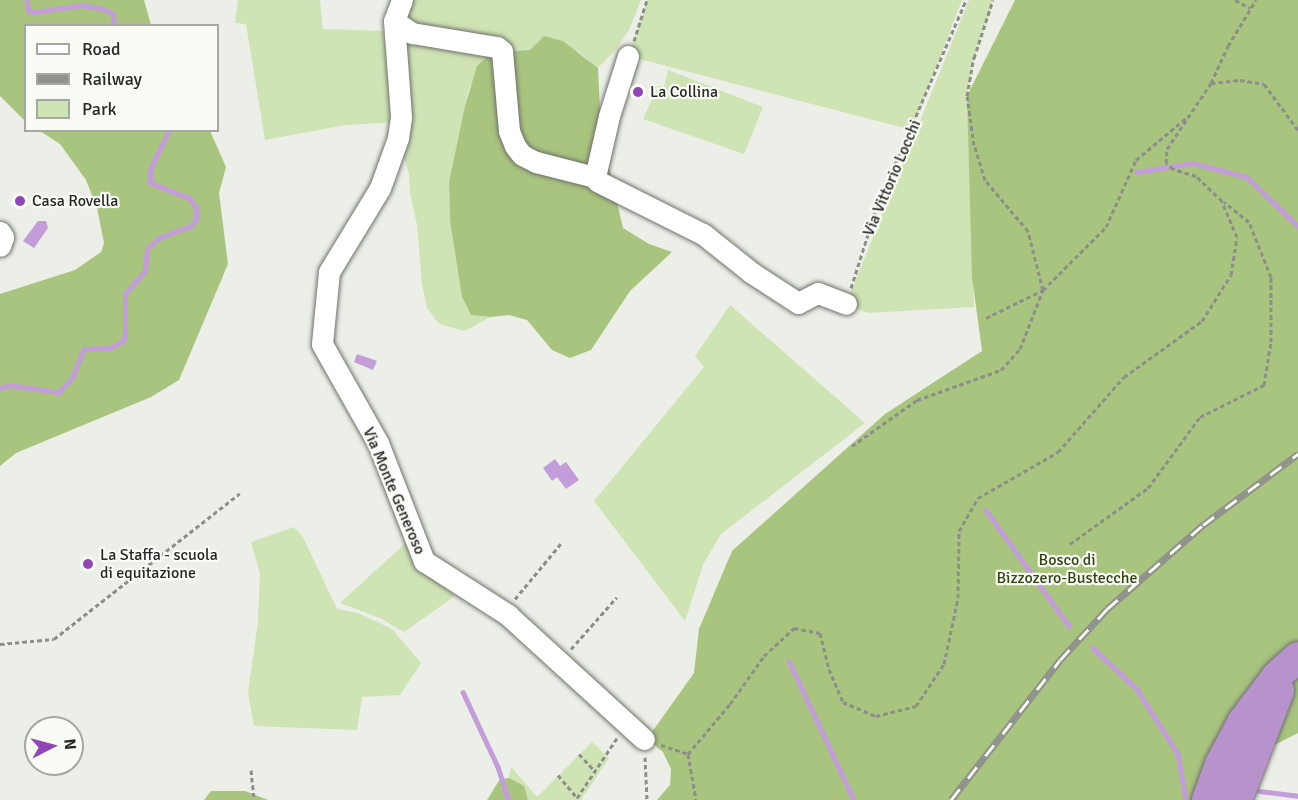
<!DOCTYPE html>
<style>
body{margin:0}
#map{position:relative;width:1298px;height:800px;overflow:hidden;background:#ebefe7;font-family:Signika,sans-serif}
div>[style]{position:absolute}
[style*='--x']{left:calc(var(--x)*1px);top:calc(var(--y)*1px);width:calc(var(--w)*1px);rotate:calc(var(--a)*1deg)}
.green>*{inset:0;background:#cfe3b4}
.forest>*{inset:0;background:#a9c47f}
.water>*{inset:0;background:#c39cda}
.stream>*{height:4.5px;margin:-2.25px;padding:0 2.25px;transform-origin:2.25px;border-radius:2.25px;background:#c39cda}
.path>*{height:3px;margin-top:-1.5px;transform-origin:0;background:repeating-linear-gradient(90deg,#8c8e89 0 4.5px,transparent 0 7.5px)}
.roads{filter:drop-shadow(0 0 2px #6f716b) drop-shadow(0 0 2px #6f716b)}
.minor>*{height:21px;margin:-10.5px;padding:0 10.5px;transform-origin:10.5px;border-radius:10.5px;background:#fff}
.highway>*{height:30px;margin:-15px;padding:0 15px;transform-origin:15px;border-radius:15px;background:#b792cd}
.rail>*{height:7px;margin-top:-3.5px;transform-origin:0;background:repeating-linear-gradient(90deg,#f9fcf5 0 14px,#8f928c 0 28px);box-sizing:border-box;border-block:2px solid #8f928c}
.dots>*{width:16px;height:16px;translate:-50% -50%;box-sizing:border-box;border:3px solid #f9fcf5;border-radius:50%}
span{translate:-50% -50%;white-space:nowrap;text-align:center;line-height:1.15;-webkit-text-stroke:4.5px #f9fcf5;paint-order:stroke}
.poi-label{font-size:16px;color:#272826}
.left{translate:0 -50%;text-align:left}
.street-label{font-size:16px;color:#272826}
.park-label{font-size:16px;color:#334412}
.legend{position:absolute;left:24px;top:24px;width:195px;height:108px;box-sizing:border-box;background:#f9fcf5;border:2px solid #a5a7a2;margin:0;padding:8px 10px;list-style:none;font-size:18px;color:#272826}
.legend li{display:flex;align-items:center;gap:12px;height:30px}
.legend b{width:30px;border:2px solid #a5a7a2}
.north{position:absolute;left:24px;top:716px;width:60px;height:60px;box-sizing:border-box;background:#f9fcf5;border:2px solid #a5a7a2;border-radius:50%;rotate:84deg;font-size:16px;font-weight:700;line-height:24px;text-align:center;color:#272826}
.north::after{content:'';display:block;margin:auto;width:21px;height:27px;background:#9145b7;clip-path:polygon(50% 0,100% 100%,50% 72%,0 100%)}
</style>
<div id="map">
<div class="green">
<i style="clip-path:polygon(238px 0,320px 0,323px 29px,383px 31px,395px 122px,345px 125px,265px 140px,246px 24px,235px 23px)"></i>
<i style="clip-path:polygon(413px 0,641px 0,629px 30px,616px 49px,598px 68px,579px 52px,530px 50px,470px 85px,449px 182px,450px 221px,462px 297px,471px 315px,490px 317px,465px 331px,439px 324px,427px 308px,422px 284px,417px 225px,410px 193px,409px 173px,403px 154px,404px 17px)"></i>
<i style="clip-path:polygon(647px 0,962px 0,912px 130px,628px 56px)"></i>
<i style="clip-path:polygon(969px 0,991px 0,993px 4px,974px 58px,967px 96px,974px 307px,868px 313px,846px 304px)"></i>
<i style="clip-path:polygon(668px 70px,763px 107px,744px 154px,643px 119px,658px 86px,664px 87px)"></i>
<i style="clip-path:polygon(730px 305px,865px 423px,721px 534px,703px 565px,685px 621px,594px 501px,704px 367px,695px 356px)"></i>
<i style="clip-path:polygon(294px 527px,303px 537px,337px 609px,358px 613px,392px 629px,421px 663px,400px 695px,362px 697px,357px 730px,254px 726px,248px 693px,258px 621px,260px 574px,251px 542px)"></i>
<i style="clip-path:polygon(409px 540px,455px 596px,404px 632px,380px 618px,340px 603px)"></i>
<i style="clip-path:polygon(592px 742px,609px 758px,581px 800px,504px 800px,511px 767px,537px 797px)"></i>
</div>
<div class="forest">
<i style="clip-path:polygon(0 0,144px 0,151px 25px,26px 26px,25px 121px,0 96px)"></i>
<i style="clip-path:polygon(1015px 0,1298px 0,1298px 733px,1243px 761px,1212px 800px,657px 800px,670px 785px,671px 769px,663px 752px,647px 739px,694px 673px,699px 629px,732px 551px,885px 414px,982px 351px,972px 277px,967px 96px)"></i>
<i style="clip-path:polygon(544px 36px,563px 41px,598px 68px,601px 133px,623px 228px,649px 244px,672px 252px,630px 291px,591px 350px,570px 358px,552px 350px,527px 320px,509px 315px,490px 317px,471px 315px,462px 297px,450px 221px,449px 182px,465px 106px,477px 66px,491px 53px,530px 50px)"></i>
<i style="clip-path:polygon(40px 131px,210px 131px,226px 167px,219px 193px,228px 264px,179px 380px,151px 397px,16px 453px,0 466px,0 294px,75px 270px,101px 252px,104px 243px,97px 208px,86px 180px,60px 144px)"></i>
<i style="clip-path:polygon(509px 778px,524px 786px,528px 800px,487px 800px,500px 779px)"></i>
<i style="clip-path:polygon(211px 791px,245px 791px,268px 800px,204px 800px)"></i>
</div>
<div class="water">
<i style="clip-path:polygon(38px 221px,46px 221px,48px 228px,34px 248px,23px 241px)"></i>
<i style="clip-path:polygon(357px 354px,377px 361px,373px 370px,354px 362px)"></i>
<i style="clip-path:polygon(555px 459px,560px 466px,566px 462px,579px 480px,566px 489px,557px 477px,552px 481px,543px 468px)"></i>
</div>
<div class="stream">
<i style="--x:27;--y:0;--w:11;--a:80"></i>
<i style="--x:29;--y:11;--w:6;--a:9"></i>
<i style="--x:35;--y:12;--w:49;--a:-8.3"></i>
<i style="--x:83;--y:5;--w:21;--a:11"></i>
<i style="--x:104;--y:9;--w:10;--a:29"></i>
<i style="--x:113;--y:14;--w:12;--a:81"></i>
<i style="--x:1137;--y:172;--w:57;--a:-9.1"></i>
<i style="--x:1193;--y:163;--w:56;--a:14.5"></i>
<i style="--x:1247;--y:177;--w:71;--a:43.9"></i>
<i style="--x:0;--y:388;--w:9;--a:-18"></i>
<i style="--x:9;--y:385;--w:50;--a:8"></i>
<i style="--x:59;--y:392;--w:19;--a:-47"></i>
<i style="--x:72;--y:378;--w:31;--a:-68"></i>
<i style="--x:84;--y:349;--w:26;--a:-2"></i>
<i style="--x:110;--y:348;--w:15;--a:-28"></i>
<i style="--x:123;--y:341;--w:7;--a:-74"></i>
<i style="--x:125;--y:334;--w:40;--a:-90"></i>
<i style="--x:125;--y:294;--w:30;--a:-49"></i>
<i style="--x:145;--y:271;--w:22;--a:-85"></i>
<i style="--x:147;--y:249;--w:16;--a:-43"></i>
<i style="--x:159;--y:238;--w:34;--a:-21"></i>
<i style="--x:191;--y:226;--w:9;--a:-54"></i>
<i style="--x:196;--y:219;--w:11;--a:-90"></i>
<i style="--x:196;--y:208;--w:11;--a:-124"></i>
<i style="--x:190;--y:199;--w:43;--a:-158.2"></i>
<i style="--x:150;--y:183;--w:13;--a:-90"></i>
<i style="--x:150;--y:170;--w:44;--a:-64.6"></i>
<i style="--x:986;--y:510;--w:143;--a:54.4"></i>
<i style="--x:1093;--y:648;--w:60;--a:43"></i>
<i style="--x:1137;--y:689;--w:77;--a:57.8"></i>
<i style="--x:1178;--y:754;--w:47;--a:80.1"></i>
<i style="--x:789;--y:661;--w:153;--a:64.9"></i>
<i style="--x:463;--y:692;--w:83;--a:65"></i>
<i style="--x:498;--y:767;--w:35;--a:72"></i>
<i style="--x:1259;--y:791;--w:39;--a:7"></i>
</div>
<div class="path">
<i style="--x:1235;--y:0;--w:17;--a:28"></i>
<i style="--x:634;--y:41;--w:43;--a:-72.4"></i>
<i style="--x:1211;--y:83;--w:29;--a:-6"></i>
<i style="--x:1240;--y:80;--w:24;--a:9"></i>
<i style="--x:1264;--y:84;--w:57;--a:53.5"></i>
<i style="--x:851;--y:288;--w:86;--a:-72.4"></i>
<i style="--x:877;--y:206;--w:224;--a:-66.6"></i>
<i style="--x:986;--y:318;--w:64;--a:-26.2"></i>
<i style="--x:1043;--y:290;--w:89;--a:-45"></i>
<i style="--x:1106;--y:227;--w:73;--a:-65.9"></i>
<i style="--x:1136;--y:160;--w:65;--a:-40"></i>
<i style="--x:852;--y:446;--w:80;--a:-35.3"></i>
<i style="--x:917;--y:400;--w:89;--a:-19.7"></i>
<i style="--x:1001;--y:370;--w:28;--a:-48"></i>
<i style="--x:1020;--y:349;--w:63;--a:-68.7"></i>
<i style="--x:1043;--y:290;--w:61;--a:-104.3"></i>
<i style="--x:1028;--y:231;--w:67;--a:-130.1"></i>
<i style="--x:985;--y:180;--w:37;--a:-107"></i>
<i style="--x:974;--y:145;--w:49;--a:-98.1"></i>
<i style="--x:967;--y:96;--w:39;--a:-80"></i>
<i style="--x:974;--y:58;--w:61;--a:-71.9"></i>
<i style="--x:1070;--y:544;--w:96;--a:-35.7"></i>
<i style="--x:1148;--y:488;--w:88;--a:-53.8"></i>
<i style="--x:1200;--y:417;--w:72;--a:-26.6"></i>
<i style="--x:1264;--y:385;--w:44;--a:-80.8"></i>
<i style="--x:1271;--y:342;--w:65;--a:-90"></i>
<i style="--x:1271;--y:277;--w:59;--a:-111.8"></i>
<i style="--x:1249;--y:222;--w:32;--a:-141"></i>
<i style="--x:515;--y:599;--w:75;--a:-50.4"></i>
<i style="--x:0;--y:644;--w:54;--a:-5.3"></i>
<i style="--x:54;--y:639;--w:236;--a:-38.1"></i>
<i style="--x:571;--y:649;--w:69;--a:-48.5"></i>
<i style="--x:661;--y:745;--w:28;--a:18"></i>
<i style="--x:688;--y:754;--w:65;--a:-50"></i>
<i style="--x:730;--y:704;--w:59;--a:-54.7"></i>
<i style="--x:764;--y:656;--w:41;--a:-43"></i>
<i style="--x:794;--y:628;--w:26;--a:11"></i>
<i style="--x:820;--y:633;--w:37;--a:76"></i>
<i style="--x:829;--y:669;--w:36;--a:67"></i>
<i style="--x:843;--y:702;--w:36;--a:23"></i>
<i style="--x:876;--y:716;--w:41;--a:-14"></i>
<i style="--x:916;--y:706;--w:50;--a:-56.3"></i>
<i style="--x:944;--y:664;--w:67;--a:-78"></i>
<i style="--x:958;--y:598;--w:67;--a:-89.1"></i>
<i style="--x:959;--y:531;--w:38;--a:-60"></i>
<i style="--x:978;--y:498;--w:92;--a:-29.9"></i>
<i style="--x:1058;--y:452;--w:100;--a:-48.7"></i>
<i style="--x:1124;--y:377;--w:96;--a:-35.7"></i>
<i style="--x:1202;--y:321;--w:54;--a:-57.8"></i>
<i style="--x:1231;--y:275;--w:38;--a:-81"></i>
<i style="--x:1237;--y:237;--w:39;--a:-113"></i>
<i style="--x:1222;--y:201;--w:36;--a:-136"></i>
<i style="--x:1196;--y:176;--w:24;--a:-163"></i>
<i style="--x:1173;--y:169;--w:9;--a:-139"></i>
<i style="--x:1166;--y:163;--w:14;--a:-86"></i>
<i style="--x:1167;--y:149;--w:79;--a:-56.3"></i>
<i style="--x:1211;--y:83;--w:41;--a:-65.3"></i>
<i style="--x:1228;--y:46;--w:54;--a:-58.7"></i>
<i style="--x:579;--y:754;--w:23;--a:47"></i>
<i style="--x:688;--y:754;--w:47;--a:80.1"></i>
<i style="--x:645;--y:757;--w:43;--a:87.3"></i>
<i style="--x:251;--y:770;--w:30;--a:84"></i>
<i style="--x:558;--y:775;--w:30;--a:50"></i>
<i style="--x:577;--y:798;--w:72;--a:-56.3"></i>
</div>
<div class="roads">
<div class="minor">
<i style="--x:402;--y:0;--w:22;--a:111"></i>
<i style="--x:394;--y:21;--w:96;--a:85.8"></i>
<i style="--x:401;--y:117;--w:21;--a:98"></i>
<i style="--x:398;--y:138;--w:53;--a:109.8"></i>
<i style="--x:380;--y:188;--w:98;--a:121.3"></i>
<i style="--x:329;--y:272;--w:72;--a:95.6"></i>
<i style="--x:322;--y:344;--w:114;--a:60.5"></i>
<i style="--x:378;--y:443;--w:127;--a:68.7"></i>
<i style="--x:424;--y:561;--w:100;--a:32.7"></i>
<i style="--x:508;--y:615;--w:184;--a:42.4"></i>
<i style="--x:394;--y:21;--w:22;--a:34"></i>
<i style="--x:412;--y:33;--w:86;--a:9.4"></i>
<i style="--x:497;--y:47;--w:6;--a:39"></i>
<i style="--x:502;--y:51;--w:80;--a:85"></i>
<i style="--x:509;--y:131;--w:16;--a:68"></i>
<i style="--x:515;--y:146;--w:11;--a:52"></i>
<i style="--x:522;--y:155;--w:16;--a:27"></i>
<i style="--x:536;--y:162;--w:61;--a:14.3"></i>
<i style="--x:628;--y:56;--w:63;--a:107.6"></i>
<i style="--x:609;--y:116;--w:63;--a:102.9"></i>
<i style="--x:595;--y:177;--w:4;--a:63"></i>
<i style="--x:597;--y:181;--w:119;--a:26.6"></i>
<i style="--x:703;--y:234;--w:63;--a:38.5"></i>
<i style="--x:752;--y:273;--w:55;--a:33.1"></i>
<i style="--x:798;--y:303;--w:22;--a:-27"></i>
<i style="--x:818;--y:293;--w:30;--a:21"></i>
<i style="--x:0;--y:232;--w:6;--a:59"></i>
<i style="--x:3;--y:237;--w:9;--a:108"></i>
</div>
<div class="highway">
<i style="--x:1207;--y:800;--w:38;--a:-70"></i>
<i style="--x:1220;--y:764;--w:49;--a:-61.9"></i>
<i style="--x:1243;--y:721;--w:56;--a:-52.9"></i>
<i style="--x:1277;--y:676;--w:28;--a:-42"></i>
<i style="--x:1237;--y:800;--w:117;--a:-68.9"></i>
</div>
</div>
<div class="rail">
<i style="--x:951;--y:800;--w:177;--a:-52.1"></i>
<i style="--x:1060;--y:660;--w:69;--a:-47.3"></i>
<i style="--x:1107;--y:609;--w:128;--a:-41.2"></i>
<i style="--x:1203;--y:525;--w:119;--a:-36.8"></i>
</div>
<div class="dots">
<i style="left:638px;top:92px;background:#9145b7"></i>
<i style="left:20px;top:201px;background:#9145b7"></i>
<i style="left:88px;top:564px;background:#9145b7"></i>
</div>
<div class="poi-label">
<span class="left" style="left:650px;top:92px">La Collina</span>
<span class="left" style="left:32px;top:201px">Casa Rovella</span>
<span class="left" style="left:100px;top:564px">La Staffa - scuola<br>di equitazione</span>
</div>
<div class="street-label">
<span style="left:892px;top:178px;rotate:-67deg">Via Vittorio Locchi</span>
<span style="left:394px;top:491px;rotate:67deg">Via Monte Generoso</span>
</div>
<div class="park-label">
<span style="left:1067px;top:569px">Bosco di<br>Bizzozero-Bustecche</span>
</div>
<ul class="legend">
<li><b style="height:8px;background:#fff"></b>Road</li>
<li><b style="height:8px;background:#8f928c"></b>Railway</li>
<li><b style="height:16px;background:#cfe3b4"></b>Park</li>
</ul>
<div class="north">N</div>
</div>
